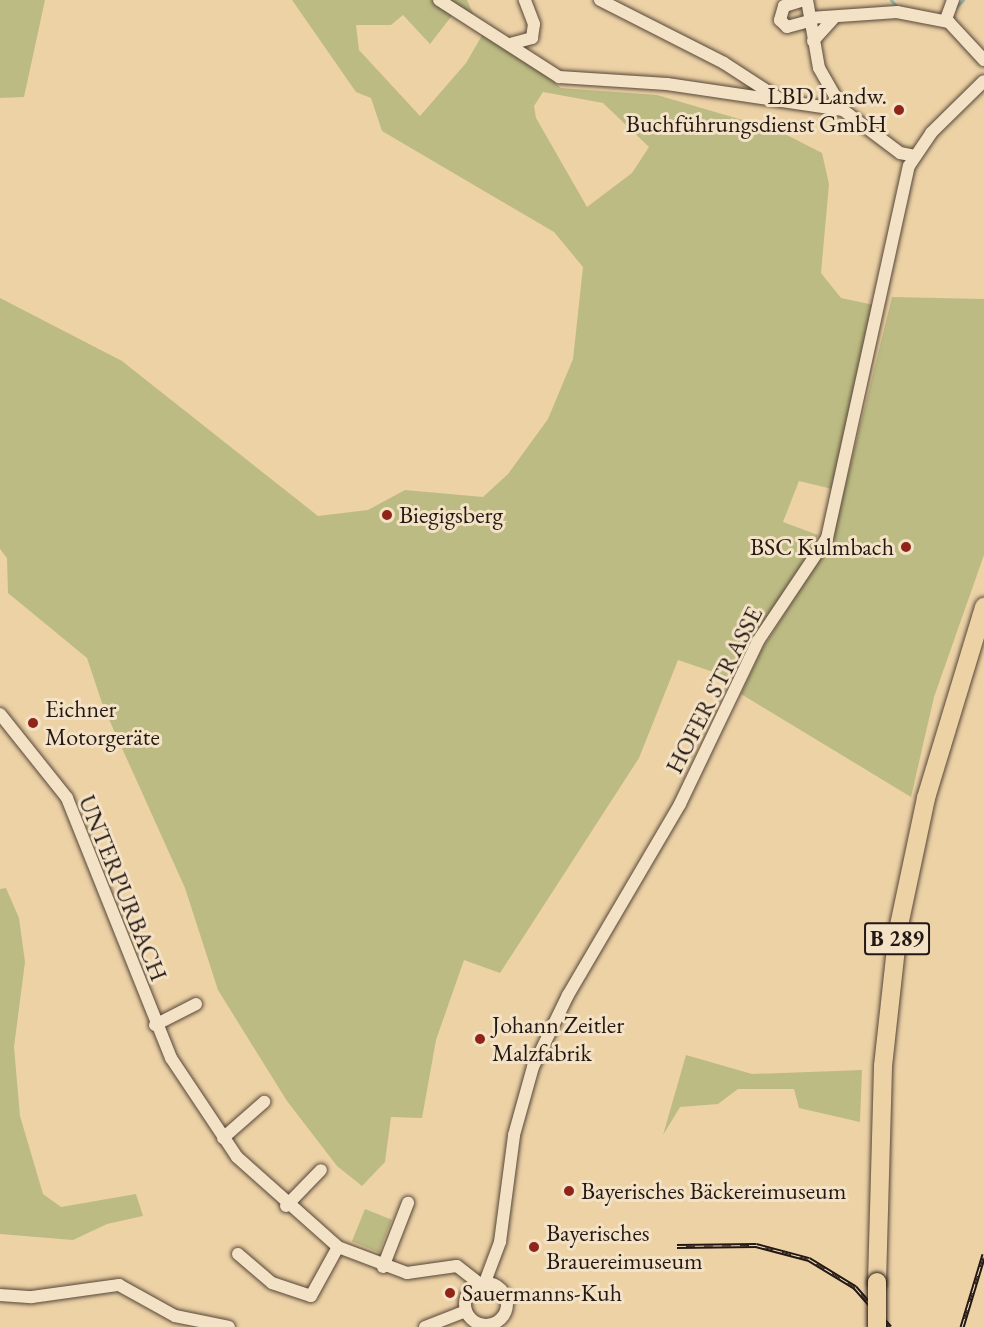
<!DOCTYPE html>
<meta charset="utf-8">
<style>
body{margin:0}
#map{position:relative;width:984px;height:1327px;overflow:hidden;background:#edd2a6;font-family:"EB Garamond",serif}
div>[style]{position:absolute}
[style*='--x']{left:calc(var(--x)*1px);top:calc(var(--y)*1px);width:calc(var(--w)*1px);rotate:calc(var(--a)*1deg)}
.green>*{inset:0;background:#bdbb84;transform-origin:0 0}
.stream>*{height:3px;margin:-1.5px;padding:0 1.5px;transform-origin:1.5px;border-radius:1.5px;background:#99b8a8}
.roads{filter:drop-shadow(0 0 2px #564638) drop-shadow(0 0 2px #564638)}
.minor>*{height:12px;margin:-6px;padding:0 6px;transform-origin:6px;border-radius:6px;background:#f3e2c5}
.minor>.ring{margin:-6px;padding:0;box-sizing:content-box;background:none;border:12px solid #f3e2c5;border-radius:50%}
.highway>*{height:18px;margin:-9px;padding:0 9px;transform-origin:9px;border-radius:9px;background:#edd2a6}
.rail>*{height:5px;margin-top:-2.5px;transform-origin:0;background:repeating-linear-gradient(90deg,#f3e2c5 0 9px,#241814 0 18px);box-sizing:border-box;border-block:2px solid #241814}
.bridges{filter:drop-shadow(0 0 2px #241814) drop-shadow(0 0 2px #241814)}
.highway-bridge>*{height:18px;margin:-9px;padding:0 9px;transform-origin:9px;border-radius:9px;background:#edd2a6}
.dots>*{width:16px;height:16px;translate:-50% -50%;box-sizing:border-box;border:3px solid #f3e2c5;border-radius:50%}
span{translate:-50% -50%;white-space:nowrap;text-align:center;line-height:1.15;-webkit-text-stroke:6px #f3e2c5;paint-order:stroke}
.shield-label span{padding:2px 4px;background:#f3e2c5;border:2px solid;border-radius:4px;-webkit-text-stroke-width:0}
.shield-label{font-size:22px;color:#241814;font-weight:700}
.poi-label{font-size:24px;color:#241814}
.right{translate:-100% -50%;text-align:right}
.left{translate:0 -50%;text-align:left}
.street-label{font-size:24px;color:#241814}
</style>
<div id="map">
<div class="green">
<i style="clip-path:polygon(0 0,45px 0,24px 97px,0 98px)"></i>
<i style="clip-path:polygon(evenodd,292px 0,467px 0,475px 18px,561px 88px,657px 95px,777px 130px,822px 153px,829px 184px,821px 273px,841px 298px,874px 305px,832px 489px,799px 481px,783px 522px,818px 535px,812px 548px,728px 677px,678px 660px,639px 758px,500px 973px,464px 960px,436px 1040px,422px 1118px,391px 1117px,385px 1162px,362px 1186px,337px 1166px,287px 1101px,218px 990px,185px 888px,103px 706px,87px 658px,8px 593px,7px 558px,0 549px,0 298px,122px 361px,318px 516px,368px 510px,405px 490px,483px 497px,508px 474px,548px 419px,573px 359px,583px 267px,554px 232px,382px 131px,371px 98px,356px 92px,292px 0,454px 13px,484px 32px,466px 63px,420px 116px,359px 50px,356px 25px,391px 25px,403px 15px,430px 44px,454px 13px,292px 0,543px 92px,603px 103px,649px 147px,632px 173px,587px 207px,536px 118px,534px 106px,543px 92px)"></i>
<i style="clip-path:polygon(892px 297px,984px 299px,984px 555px,934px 697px,911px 797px,741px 694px,762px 649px,832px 540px)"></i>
<i style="clip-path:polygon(6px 888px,19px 918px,25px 962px,14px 1047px,20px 1116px,43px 1194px,61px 1207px,136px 1194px,143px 1216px,107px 1224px,73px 1240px,0 1234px,0 889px)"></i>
<i style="clip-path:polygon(686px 1055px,752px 1074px,862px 1070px,860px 1122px,799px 1108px,794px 1089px,738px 1089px,718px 1104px,680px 1107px,663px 1135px)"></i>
<i style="left:365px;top:1209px;width:29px;height:35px;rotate:22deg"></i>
</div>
<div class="stream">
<i style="--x:891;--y:0;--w:11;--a:49"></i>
<i style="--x:956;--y:7;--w:10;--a:-45"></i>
</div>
<div class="roads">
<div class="minor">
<i style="--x:439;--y:0;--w:143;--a:32.7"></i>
<i style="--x:559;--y:77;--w:108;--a:3.7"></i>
<i style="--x:667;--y:84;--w:178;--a:8.4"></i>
<i style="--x:600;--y:0;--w:139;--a:26.9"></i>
<i style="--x:724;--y:63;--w:68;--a:33"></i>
<i style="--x:804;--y:0;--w:21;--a:163"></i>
<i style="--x:784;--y:6;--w:15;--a:106"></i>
<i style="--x:780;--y:20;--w:10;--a:45"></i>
<i style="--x:787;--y:27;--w:24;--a:-15"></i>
<i style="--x:807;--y:0;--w:69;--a:80"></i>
<i style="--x:819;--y:68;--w:48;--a:60.3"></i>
<i style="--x:843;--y:110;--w:71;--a:37"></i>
<i style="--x:900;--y:153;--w:15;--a:11"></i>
<i style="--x:953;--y:0;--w:20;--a:110"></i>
<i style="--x:946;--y:19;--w:56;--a:47.2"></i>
<i style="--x:810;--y:18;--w:87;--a:-3.9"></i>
<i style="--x:897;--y:12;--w:53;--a:10.9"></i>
<i style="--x:813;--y:41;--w:30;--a:-48"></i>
<i style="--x:510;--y:44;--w:23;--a:-15"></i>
<i style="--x:532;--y:38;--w:14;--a:-82"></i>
<i style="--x:534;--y:24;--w:26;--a:-111"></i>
<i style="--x:0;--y:714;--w:107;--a:51.4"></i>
<i style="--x:67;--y:798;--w:280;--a:68.2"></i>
<i style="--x:171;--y:1058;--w:119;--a:56.3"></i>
<i style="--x:237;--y:1157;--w:135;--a:41.7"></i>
<i style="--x:338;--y:1247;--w:74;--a:20.6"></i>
<i style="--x:407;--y:1273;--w:50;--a:-8"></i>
<i style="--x:457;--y:1266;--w:28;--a:38"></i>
<i style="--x:155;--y:1025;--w:46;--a:-27.1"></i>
<i style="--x:223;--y:1138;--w:55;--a:-41.3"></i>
<i style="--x:286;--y:1206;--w:50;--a:-45.8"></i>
<i style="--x:238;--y:1254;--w:45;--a:40.5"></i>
<i style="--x:272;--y:1283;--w:41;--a:18.4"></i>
<i style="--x:311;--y:1296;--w:56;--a:-61.1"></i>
<i style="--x:383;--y:1267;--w:69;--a:-68.7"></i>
<i style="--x:485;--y:1282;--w:43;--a:-69.4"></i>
<i style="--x:500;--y:1242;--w:108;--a:-82.5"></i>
<i style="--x:514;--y:1135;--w:71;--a:-74.4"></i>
<i style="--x:533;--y:1067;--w:80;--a:-64.1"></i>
<i style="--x:568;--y:995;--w:221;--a:-59.6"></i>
<i style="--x:680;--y:804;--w:181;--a:-64.4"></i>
<i style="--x:758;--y:641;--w:124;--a:-56.2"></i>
<i style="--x:827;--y:538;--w:381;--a:-77.6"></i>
<i style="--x:909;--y:166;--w:40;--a:-56"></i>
<i style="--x:931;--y:133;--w:74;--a:-44.5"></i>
<i class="ring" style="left:465px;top:1283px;width:30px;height:30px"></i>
<i style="--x:0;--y:1295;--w:32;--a:4"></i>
<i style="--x:32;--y:1297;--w:88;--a:-7.9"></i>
<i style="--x:119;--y:1285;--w:64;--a:29"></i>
<i style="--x:175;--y:1316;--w:55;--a:11.5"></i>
<i style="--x:425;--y:1327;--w:44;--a:-21.3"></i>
</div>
<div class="highway">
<i style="--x:877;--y:1282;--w:216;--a:-88.4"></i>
<i style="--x:883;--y:1066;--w:137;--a:-83.7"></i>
<i style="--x:898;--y:930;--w:135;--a:-78"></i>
<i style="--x:926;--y:798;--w:200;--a:-73.1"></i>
</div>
</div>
<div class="rail">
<i style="--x:677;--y:1246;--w:79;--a:-0.7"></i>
<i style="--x:756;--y:1245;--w:55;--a:14.8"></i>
<i style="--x:809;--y:1259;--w:54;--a:31.3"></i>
<i style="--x:855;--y:1287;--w:53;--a:48.8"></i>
<i style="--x:962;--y:1327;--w:76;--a:-73.2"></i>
</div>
<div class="bridges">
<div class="highway-bridge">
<i style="--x:877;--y:1282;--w:45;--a:90"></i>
</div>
</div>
<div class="dots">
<i style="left:899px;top:110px;background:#8f2418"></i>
<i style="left:387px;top:515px;background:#8f2418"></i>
<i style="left:906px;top:547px;background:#8f2418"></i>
<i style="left:33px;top:723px;background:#8f2418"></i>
<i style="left:480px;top:1039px;background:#8f2418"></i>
<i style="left:569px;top:1191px;background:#8f2418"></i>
<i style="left:534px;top:1247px;background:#8f2418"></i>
<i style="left:450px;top:1293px;background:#8f2418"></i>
</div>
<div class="shield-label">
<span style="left:897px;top:939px">B 289</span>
</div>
<div class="poi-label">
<span class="right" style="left:887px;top:110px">LBD Landw.<br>Buchführungsdienst GmbH</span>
<span class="left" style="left:399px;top:515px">Biegigsberg</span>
<span class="right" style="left:894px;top:547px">BSC Kulmbach</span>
<span class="left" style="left:45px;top:723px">Eichner<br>Motorgeräte</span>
<span class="left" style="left:492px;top:1039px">Johann Zeitler<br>Malzfabrik</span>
<span class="left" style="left:581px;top:1191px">Bayerisches Bäckereimuseum</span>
<span class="left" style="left:546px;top:1247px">Bayerisches<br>Brauereimuseum</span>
<span class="left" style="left:462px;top:1293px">Sauermanns-Kuh</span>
</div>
<div class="street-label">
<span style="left:714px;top:690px;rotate:-63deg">HOFER STRASSE</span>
<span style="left:123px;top:888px;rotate:68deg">UNTERPURBACH</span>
</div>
</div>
